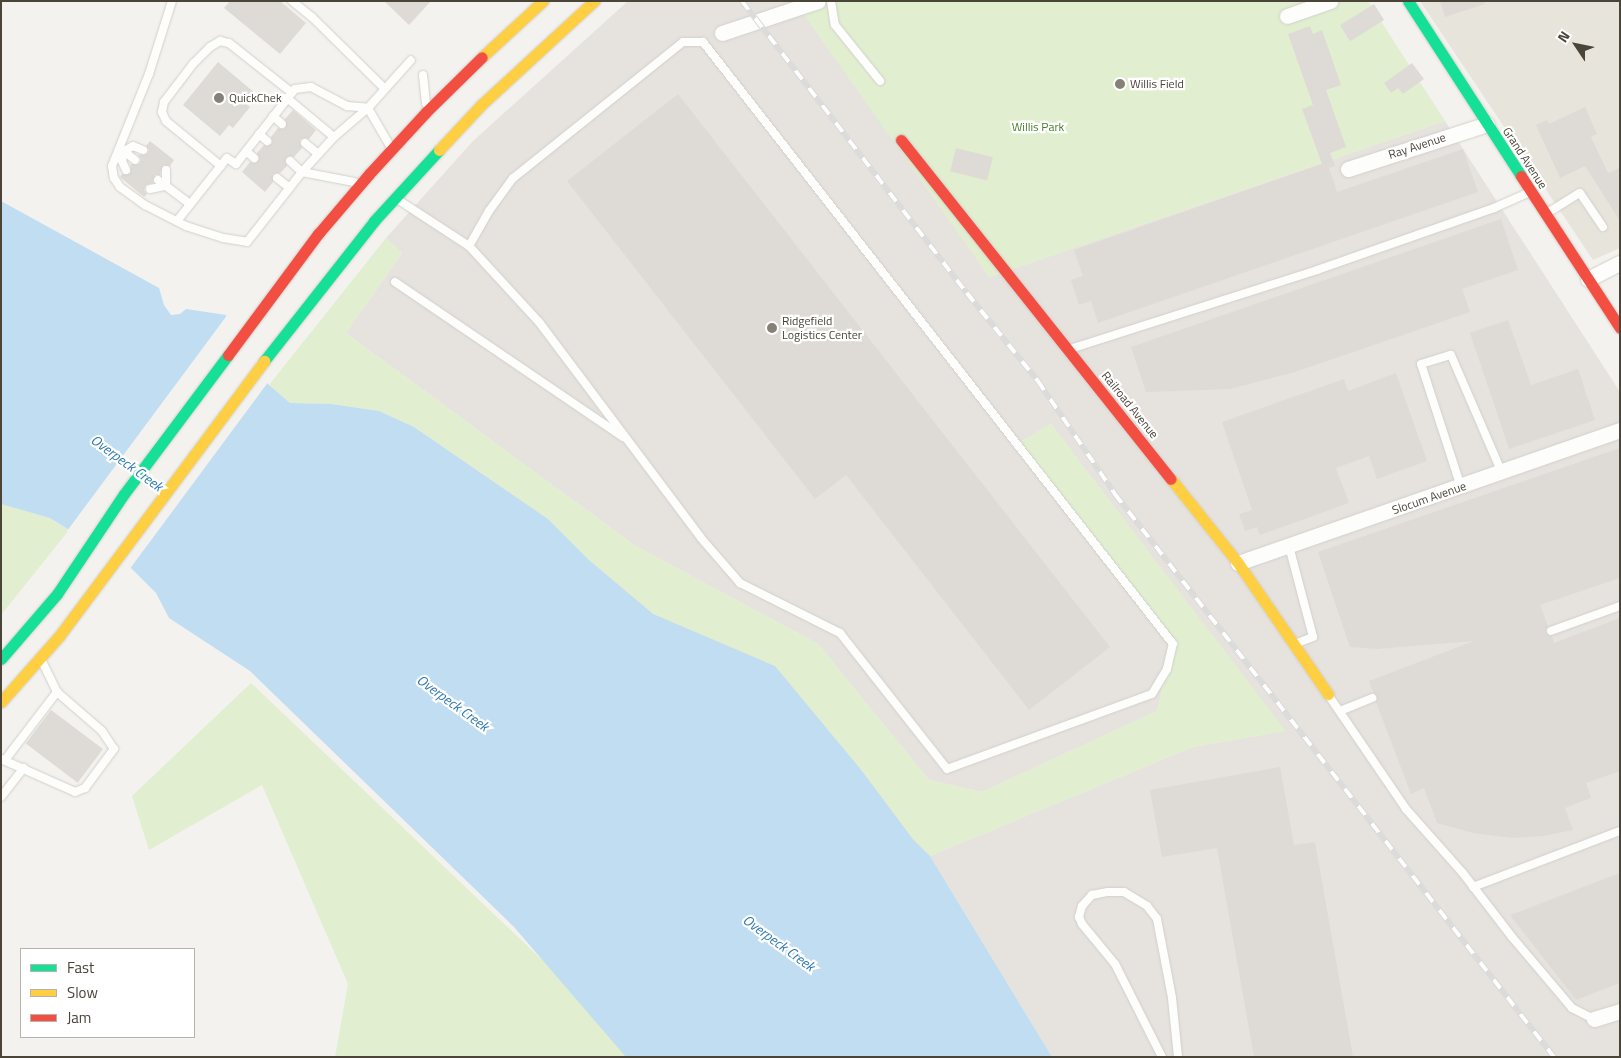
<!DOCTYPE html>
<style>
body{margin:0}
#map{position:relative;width:1621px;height:1058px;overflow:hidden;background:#f4f2ee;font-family:"Titillium Web",sans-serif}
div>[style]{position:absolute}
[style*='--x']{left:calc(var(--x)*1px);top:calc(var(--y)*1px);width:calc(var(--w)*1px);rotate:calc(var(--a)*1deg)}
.residential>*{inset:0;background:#e7e4dc}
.industrial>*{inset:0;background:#e6e2de}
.green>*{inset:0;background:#e1eecf}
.water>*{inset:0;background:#c0ddf1}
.pier>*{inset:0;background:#f4f2ee}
.building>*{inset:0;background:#dedbd6;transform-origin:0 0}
.roads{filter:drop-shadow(0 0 1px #d2d0cb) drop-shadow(0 0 1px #d2d0cb)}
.lane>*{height:8px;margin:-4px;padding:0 4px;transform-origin:4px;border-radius:4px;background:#fdfdfc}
.street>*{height:15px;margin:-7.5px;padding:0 7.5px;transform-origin:7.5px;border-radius:7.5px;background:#fdfdfc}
.fast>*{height:11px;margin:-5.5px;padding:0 5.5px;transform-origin:5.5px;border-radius:5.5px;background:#16e098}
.slow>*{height:11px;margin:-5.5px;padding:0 5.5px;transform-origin:5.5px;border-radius:5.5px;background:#ffcf43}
.jam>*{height:11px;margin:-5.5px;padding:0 5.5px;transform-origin:5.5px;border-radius:5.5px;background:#f24e42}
.rail>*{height:5.5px;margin-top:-2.75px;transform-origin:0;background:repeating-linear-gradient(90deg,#fff 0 11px,#dbdbda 0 22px);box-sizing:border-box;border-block:1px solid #dbdbda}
.dots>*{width:14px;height:14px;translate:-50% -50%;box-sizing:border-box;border:2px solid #fff;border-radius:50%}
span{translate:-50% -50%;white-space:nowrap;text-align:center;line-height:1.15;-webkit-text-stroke:4.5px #fff;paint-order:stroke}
.poi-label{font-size:12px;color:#4b4439}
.left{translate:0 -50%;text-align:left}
.park-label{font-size:12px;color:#4a7f2a}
.street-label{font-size:12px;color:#4b4439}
.water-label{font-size:14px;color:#2e7ab2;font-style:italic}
.frame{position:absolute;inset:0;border:2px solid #4b4439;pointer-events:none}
.legend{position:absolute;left:20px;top:948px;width:175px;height:90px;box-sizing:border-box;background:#fff;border:1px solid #b7b4b0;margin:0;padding:6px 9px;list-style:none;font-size:15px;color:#4b4439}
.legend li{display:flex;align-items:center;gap:10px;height:25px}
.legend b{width:25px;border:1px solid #b7b4b0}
.north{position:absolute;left:1551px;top:20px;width:50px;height:50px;-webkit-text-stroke:4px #fff;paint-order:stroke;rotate:304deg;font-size:14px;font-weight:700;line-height:20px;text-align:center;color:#4b4439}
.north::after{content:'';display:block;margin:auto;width:18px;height:22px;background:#4b4439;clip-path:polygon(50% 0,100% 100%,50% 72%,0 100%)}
</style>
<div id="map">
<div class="residential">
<i style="clip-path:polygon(1420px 1px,1620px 1px,1620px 248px,1593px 260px)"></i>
</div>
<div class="industrial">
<i style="clip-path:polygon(628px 1px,804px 1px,989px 277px,1445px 121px,1620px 392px,1620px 1057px,1052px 1057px,930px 856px,1193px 747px,1285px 731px,1051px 424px,1017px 444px,1173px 644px,1157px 711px,982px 792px,929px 780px,818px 644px,634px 545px,346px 333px,402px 253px,386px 238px,473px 141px)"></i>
</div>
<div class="green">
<i style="clip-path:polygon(804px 1px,1368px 1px,1445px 121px,989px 277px,796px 4px)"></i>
<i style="clip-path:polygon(386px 238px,402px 253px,346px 333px,634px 545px,818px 644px,929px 780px,982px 792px,1157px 711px,1173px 644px,1017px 444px,1051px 424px,1286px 731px,1193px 747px,930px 856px,912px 838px,775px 666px,653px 615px,589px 560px,548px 519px,414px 427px,379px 411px,331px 404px,290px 403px,269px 385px)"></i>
<i style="clip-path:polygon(1px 504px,50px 518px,69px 530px,1px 615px)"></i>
<i style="clip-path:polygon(251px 683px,581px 997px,627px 1057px,335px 1057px,348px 984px,262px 785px,149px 850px,132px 796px)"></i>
</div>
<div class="water">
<i style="clip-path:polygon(1px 201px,159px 288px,164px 305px,171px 315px,180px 314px,186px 309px,226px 315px,224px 331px,269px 385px,290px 403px,331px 404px,379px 411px,414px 427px,548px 519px,589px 560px,653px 614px,775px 666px,862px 771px,912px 838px,930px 856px,1052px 1057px,626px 1057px,514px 927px,250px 671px,169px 618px,156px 593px,132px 569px,50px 518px,1px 504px)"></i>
</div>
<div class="pier">
<i style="clip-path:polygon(228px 314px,226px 331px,269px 381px,129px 570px,67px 531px)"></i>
</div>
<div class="building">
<i style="clip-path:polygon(230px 1px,280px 1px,306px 23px,280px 54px,224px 8px)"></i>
<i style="clip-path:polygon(384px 1px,431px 1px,409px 25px)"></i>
<i style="clip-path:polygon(1440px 1px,1484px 1px,1485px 4px,1445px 17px)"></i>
<i style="left:1374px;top:4px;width:19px;height:40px;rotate:58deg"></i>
<i style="clip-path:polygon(1310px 26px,1313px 34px,1322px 30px,1341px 85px,1326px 90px,1346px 147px,1330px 153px,1335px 166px,1329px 168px,1337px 192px,1463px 149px,1478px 192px,1098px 323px,1091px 301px,1079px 305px,1071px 280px,1083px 276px,1074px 250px,1322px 164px,1302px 109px,1313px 105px,1288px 34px)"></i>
<i style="clip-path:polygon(218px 62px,255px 93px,246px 104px,250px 107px,233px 128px,229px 125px,220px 136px,183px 105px)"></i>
<i style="clip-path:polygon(1412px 63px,1424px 79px,1403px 94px,1398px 88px,1391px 93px,1384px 83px)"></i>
<i style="clip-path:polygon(678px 94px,1110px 647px,1029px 710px,846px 475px,815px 499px,567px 181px)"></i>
<i style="clip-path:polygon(1585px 107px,1597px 134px,1591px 137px,1608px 173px,1620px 168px,1620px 221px,1585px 166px,1560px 178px,1536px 125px,1547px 120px,1549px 124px)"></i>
<i style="clip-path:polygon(293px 110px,316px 130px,309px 139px,304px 138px,300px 140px,302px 148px,294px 157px,289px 156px,286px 158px,287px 166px,280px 173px,273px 174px,273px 182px,265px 192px,242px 172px,250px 162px,255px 163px,258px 161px,257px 153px,264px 145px,272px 144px,271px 137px,278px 128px,283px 129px,286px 127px,285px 119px)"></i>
<i style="clip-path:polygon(150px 141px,174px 160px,170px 166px,163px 165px,160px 175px,155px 175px,153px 183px,146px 185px,144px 190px,147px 194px,144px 197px,120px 177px,122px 174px,130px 174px,131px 164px,139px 164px,141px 160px,138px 155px,147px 154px,149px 150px,146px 146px)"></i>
<i style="left:956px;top:148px;width:38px;height:24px;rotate:14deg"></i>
<i style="clip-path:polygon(1501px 219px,1518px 270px,1462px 289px,1470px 312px,1295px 372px,1230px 389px,1146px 392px,1131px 347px)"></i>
<i style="clip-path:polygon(1508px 320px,1531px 385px,1578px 369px,1595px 420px,1509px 449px,1470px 333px)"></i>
<i style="clip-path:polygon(1396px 373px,1427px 461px,1377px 479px,1369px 456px,1336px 468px,1349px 503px,1260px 535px,1257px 527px,1245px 531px,1239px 514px,1252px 510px,1222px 422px,1344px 379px,1348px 391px)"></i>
<i style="clip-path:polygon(1620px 448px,1620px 578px,1540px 605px,1548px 626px,1546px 633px,1552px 636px,1554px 643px,1620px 618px,1620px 771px,1586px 783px,1591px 798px,1565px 808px,1573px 830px,1543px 836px,1512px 838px,1473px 833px,1437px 823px,1424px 788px,1411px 794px,1376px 702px,1377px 696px,1373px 692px,1369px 681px,1474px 641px,1377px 649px,1350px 647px,1318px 552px)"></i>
<i style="left:51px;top:710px;width:65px;height:42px;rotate:37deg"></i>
<i style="clip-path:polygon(1280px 767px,1294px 845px,1315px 842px,1353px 1057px,1254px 1057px,1217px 848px,1162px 857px,1150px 790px)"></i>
<i style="clip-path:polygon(1620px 873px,1620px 983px,1576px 1000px,1510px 915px)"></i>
</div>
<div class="roads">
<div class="lane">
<i style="--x:172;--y:1;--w:77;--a:107.5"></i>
<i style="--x:149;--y:74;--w:99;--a:111.9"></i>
<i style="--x:112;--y:166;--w:12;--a:81"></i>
<i style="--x:114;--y:178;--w:11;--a:56"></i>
<i style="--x:120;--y:187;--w:31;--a:36"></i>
<i style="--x:145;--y:205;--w:46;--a:27.1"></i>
<i style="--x:186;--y:226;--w:39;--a:18"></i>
<i style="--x:223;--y:238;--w:24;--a:9"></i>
<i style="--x:247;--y:242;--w:89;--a:-51.8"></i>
<i style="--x:302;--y:172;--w:47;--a:-47.6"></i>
<i style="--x:334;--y:137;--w:45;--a:-40.5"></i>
<i style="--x:368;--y:108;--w:64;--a:-48.1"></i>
<i style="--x:292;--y:1;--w:26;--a:39"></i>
<i style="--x:312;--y:17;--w:101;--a:44.6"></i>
<i style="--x:831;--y:1;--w:24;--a:81"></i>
<i style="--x:835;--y:25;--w:72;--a:51.2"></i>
<i style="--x:423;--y:75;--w:28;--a:84"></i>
<i style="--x:287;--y:98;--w:61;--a:39.7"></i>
<i style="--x:368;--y:108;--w:44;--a:59.9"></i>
<i style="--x:273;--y:116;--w:12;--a:42"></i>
<i style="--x:259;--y:134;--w:11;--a:41"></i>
<i style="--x:305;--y:143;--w:17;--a:40"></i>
<i style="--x:121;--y:148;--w:4;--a:45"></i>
<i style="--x:124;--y:151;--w:10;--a:101"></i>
<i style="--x:122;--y:161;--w:10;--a:66"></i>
<i style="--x:246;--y:151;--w:11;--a:41"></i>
<i style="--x:135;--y:160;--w:14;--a:-141"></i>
<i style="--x:124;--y:151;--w:10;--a:-29"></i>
<i style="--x:133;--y:146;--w:11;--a:22"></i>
<i style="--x:290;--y:161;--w:16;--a:43"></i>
<i style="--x:302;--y:172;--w:53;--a:10.9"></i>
<i style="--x:221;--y:166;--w:71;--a:-140.7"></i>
<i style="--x:166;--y:121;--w:10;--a:-114"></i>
<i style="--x:162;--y:112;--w:10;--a:-79"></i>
<i style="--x:164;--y:102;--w:48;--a:-52.7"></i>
<i style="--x:193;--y:64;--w:24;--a:-45"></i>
<i style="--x:210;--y:47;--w:12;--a:-31"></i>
<i style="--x:220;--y:41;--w:9;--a:13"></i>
<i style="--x:229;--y:43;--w:80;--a:38.4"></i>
<i style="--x:277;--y:178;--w:16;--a:38"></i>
<i style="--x:158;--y:180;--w:10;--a:37"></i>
<i style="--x:166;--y:186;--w:16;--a:-90"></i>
<i style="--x:150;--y:189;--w:16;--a:-11"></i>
<i style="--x:166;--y:186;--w:30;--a:37"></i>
<i style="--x:400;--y:201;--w:82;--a:33.1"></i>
<i style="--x:469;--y:246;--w:103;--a:47.4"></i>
<i style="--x:539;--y:322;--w:270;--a:53.1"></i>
<i style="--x:701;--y:538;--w:60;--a:49.1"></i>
<i style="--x:740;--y:583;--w:112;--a:26.6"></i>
<i style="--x:840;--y:633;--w:173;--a:51.8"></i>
<i style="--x:947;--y:769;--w:218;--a:-20.1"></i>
<i style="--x:1152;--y:694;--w:29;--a:-59"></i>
<i style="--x:1167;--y:669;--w:26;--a:-77"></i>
<i style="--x:1173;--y:644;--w:764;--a:-127.98"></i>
<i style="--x:703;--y:42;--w:20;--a:180"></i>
<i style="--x:683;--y:42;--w:218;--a:141.3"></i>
<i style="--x:513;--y:178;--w:41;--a:126"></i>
<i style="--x:489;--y:211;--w:40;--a:119.7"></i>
<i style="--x:1549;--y:212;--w:36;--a:-32"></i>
<i style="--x:1580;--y:193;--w:41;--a:55.9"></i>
<i style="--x:177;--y:221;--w:80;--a:-51.6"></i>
<i style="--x:227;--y:158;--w:11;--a:34"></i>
<i style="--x:236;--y:164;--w:95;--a:-51.8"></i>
<i style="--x:295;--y:89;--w:16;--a:-7"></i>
<i style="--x:311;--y:87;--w:41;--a:27.8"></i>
<i style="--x:347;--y:106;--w:21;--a:5"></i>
<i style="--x:395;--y:282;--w:276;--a:34.2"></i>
<i style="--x:1070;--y:349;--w:259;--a:-17.7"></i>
<i style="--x:1317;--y:270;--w:188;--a:-19.3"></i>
<i style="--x:1494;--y:208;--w:39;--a:-24"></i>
<i style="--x:1461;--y:487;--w:129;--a:-108"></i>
<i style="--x:1421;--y:364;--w:31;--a:-17"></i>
<i style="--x:1451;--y:355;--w:129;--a:66.6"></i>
<i style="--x:1289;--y:546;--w:94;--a:75.2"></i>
<i style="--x:1313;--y:637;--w:19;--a:159"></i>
<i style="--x:1551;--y:631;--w:73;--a:-19.9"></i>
<i style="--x:1329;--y:696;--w:137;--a:55.7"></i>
<i style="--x:1406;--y:809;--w:84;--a:48.4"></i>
<i style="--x:1462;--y:872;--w:82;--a:52.4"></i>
<i style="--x:1512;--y:937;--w:93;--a:49.8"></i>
<i style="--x:1572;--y:1008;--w:25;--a:27"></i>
<i style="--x:1340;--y:711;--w:35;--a:-22"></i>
<i style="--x:1;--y:759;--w:81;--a:24"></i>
<i style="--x:75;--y:792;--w:11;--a:-22"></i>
<i style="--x:85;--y:788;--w:49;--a:-53.4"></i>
<i style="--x:114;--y:749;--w:22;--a:-124"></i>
<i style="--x:102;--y:731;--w:60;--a:-139.1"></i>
<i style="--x:57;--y:692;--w:32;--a:-116"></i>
<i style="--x:5;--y:760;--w:86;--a:-52.6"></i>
<i style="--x:1;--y:797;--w:37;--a:-52"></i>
<i style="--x:1473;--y:887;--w:157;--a:-20.9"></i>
<i style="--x:1162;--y:1057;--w:104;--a:-116.8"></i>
<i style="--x:1115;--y:964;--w:52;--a:-129.5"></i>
<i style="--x:1082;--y:924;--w:8;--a:-113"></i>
<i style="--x:1079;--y:917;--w:11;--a:-75"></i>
<i style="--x:1082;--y:906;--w:15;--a:-48"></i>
<i style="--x:1092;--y:895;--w:16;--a:-11"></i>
<i style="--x:1108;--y:892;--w:16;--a:0"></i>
<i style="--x:1124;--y:892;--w:27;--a:31"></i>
<i style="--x:1147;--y:906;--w:16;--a:52"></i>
<i style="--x:1157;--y:919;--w:80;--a:79.2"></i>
<i style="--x:1172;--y:998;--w:59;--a:84.2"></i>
</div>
<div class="street">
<i style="--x:1287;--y:16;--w:46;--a:-19.2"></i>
<i style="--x:722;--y:33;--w:101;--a:-18.4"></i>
<i style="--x:1348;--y:169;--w:146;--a:-17.9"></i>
<i style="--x:1588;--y:279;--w:36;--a:-27"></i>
<i style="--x:1238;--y:563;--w:404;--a:-19.2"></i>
<i style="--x:1594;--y:1019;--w:27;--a:-17"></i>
</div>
<div class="fast">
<i style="--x:1408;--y:1;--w:208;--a:57.1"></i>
<i style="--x:264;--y:361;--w:178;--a:-51.8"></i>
<i style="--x:374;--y:221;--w:96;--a:-47.5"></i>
<i style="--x:1;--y:659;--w:86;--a:-49.3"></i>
<i style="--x:57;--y:594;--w:120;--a:-56.2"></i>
<i style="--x:124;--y:494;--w:174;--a:-53.2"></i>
</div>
<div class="slow">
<i style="--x:482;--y:57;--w:83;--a:-42.6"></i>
<i style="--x:439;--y:150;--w:62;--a:-47"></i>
<i style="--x:481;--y:105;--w:154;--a:-42.6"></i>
<i style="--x:1171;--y:479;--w:107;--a:51.4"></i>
<i style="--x:1238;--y:563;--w:159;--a:55.5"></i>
<i style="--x:1;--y:702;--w:89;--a:-48.6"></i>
<i style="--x:60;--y:635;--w:342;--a:-53.3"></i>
</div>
<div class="jam">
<i style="--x:901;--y:140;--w:433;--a:51.5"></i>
<i style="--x:1521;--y:176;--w:181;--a:56.9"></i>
<i style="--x:228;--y:355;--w:151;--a:-53.4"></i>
<i style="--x:318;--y:234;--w:79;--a:-49.6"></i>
<i style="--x:369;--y:174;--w:84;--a:-47.4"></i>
<i style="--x:426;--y:112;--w:78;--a:-44.5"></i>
</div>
</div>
<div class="rail">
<i style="--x:742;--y:1;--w:369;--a:52.4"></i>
<i style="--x:967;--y:293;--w:113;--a:51.1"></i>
<i style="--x:1038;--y:381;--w:137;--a:55.7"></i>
<i style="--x:1115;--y:494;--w:714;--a:52.05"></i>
</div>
<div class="dots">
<i style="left:1120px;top:84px;background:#868178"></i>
<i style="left:219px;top:98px;background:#868178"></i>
<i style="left:772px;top:328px;background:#868178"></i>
</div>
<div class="poi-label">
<span class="left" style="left:1130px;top:84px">Willis Field</span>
<span class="left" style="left:229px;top:98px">QuickChek</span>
<span class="left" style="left:782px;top:328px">Ridgefield<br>Logistics Center</span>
</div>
<div class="park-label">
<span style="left:1038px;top:127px">Willis Park</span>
</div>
<div class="street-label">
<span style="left:1417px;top:146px;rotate:-18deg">Ray Avenue</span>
<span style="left:1525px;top:158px;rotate:57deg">Grand Avenue</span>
<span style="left:1130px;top:405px;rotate:51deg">Railroad Avenue</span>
<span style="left:1429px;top:498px;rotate:-19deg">Slocum Avenue</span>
</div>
<div class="water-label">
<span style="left:127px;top:463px;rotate:36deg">Overpeck Creek</span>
<span style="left:453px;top:703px;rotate:36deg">Overpeck Creek</span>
<span style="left:779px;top:943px;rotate:36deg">Overpeck Creek</span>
</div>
<div class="frame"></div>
<ul class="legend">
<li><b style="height:6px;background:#16e098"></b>Fast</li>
<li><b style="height:6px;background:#ffcf43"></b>Slow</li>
<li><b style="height:6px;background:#f24e42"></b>Jam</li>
</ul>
<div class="north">N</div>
</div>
